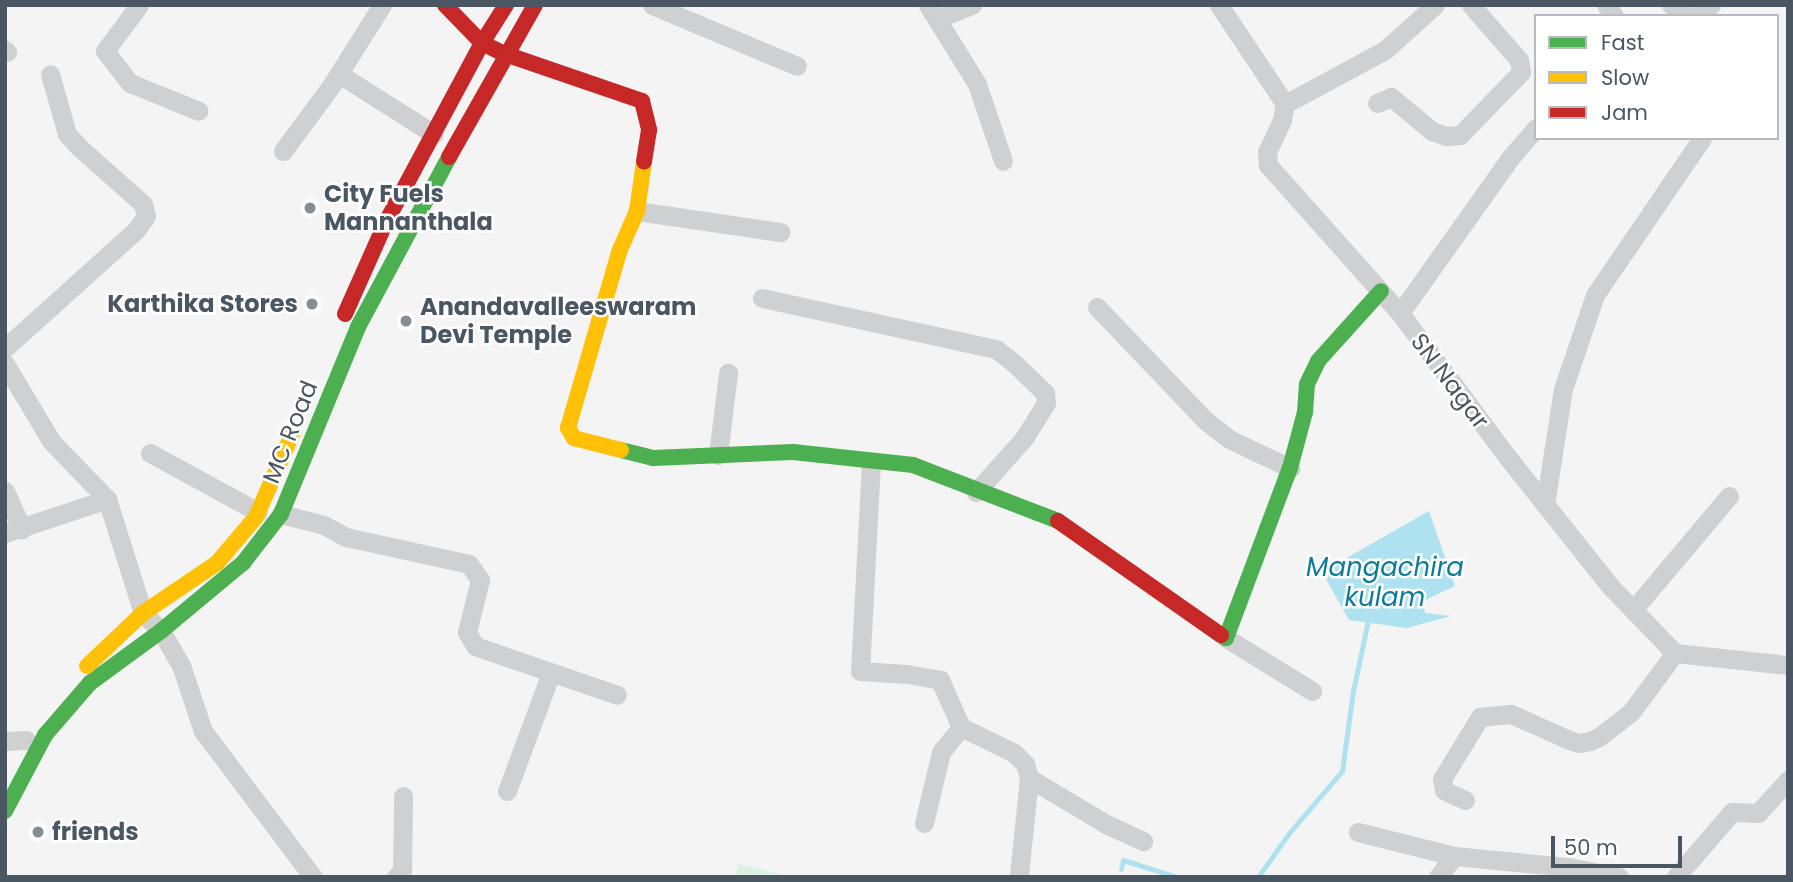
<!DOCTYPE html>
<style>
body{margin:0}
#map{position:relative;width:1793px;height:882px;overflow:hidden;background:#f4f4f4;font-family:Poppins,sans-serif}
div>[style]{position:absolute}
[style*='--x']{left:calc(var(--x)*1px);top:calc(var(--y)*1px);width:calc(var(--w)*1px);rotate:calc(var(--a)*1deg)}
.green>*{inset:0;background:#d9f2e3}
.water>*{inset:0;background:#aee2f0}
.stream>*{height:5px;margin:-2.5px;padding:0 2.5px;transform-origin:2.5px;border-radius:2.5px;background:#aee2f0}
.street>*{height:19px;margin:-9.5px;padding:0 9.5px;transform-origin:9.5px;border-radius:9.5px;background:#ced0d2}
.fast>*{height:16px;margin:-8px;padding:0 8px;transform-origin:8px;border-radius:8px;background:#4caf50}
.slow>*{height:16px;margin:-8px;padding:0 8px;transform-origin:8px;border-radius:8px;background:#ffc107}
.jam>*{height:16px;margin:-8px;padding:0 8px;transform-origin:8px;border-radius:8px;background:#c62828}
.dots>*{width:19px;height:19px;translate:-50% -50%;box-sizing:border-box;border:4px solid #fff;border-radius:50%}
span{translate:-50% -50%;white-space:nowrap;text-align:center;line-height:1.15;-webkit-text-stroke:5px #fff;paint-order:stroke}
.poi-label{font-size:24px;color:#4a5661;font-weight:700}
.left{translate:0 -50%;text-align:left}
.right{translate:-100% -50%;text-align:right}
.street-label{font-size:24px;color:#4a5661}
.water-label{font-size:26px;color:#0c7c9b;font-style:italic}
.frame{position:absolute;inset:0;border:7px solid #4a5661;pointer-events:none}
.legend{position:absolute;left:1534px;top:14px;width:245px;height:126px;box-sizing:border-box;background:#fff;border:2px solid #b7bbc0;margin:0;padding:9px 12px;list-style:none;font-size:21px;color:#4a5661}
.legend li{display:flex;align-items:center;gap:14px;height:35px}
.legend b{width:35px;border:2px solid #b7bbc0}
.scale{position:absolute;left:1551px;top:836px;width:131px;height:32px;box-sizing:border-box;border:4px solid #4a5661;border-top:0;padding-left:9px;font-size:21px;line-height:24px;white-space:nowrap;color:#4a5661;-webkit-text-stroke:5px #fff;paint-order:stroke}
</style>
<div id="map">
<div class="green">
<i style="clip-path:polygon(738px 864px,794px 877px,735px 877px)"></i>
</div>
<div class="water">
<i style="clip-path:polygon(1429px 511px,1455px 586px,1423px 601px,1425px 613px,1451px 616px,1407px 628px,1349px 620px,1322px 572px)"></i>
</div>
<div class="stream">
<i style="--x:1121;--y:869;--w:9;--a:-77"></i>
<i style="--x:1123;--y:860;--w:57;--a:17.5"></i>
<i style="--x:1258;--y:877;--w:54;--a:-54.8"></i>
<i style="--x:1289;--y:833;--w:82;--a:-49.5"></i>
<i style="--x:1342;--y:771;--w:81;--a:-82.2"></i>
<i style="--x:1353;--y:691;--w:77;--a:-78"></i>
</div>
<div class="street">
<i style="--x:139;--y:5;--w:57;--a:126.5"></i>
<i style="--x:105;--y:51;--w:41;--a:52"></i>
<i style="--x:130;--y:83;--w:74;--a:22.1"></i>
<i style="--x:652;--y:5;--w:157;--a:22.8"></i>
<i style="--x:928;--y:5;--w:93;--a:58.2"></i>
<i style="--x:977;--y:84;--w:81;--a:71.3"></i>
<i style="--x:1219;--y:5;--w:119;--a:56.3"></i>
<i style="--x:1285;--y:104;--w:16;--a:101"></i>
<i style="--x:1282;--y:120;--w:35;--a:115"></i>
<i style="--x:1267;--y:152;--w:13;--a:86"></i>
<i style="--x:1268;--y:165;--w:198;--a:48.3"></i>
<i style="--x:1400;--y:313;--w:182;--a:53.3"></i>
<i style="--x:1509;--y:459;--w:162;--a:51.5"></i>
<i style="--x:1610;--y:586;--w:93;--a:45.9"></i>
<i style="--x:1675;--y:653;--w:114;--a:6.1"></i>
<i style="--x:1606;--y:5;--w:14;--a:54"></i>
<i style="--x:1671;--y:5;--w:20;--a:33"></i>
<i style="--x:1696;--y:16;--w:19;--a:-36"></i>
<i style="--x:937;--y:19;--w:38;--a:-22"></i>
<i style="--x:5;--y:50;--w:3;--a:45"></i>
<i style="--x:339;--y:74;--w:112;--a:32.3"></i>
<i style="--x:1377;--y:103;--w:15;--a:-23"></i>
<i style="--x:1391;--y:97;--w:53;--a:39.7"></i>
<i style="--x:1432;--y:131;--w:15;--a:20"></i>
<i style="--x:1446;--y:136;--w:14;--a:-4"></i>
<i style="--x:1460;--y:135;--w:88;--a:-45.9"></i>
<i style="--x:1521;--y:72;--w:12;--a:-99"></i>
<i style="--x:1519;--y:60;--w:73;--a:-131.1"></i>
<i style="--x:1285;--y:104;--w:114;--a:-28.4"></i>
<i style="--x:1385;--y:50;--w:67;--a:-42"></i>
<i style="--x:283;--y:151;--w:81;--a:-53.6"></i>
<i style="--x:331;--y:86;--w:96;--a:-57.8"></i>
<i style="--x:637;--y:211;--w:145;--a:8.4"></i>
<i style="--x:762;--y:298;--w:239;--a:12.3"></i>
<i style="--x:996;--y:349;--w:24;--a:38"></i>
<i style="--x:1015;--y:364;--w:42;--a:44"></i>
<i style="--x:1045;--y:393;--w:10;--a:84"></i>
<i style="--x:1046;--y:403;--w:40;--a:122"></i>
<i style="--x:1025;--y:437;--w:74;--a:131.7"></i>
<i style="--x:1097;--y:307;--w:158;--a:46.3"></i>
<i style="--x:1206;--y:421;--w:29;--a:38"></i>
<i style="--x:1229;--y:439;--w:68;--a:25.4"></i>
<i style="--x:1400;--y:313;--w:190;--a:-54.6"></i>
<i style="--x:1510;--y:158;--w:40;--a:-49"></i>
<i style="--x:5;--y:348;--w:176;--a:-42"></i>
<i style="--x:136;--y:230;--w:17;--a:-54"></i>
<i style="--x:146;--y:216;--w:12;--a:-104"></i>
<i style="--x:143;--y:204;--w:84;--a:-138.4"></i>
<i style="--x:80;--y:148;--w:19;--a:-133"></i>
<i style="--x:67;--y:134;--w:62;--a:-105.8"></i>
<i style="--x:5;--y:364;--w:90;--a:59.1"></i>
<i style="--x:51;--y:441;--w:81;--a:46"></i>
<i style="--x:107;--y:499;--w:120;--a:72.5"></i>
<i style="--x:143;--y:613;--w:25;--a:45"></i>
<i style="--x:161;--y:631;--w:39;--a:60"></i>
<i style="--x:181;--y:665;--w:70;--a:71.6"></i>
<i style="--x:203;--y:731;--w:183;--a:53"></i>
<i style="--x:150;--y:453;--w:123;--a:28.6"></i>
<i style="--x:718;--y:455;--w:83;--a:-83"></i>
<i style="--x:871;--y:462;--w:209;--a:93"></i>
<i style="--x:860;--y:671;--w:47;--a:3.7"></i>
<i style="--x:907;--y:674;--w:34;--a:10"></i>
<i style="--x:940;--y:680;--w:51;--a:65.9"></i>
<i style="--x:961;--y:727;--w:59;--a:26.1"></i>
<i style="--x:1014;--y:753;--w:16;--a:45"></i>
<i style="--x:1025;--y:764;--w:15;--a:74"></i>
<i style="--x:1029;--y:778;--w:97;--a:95.9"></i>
<i style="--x:5;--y:491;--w:42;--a:65.9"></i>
<i style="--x:1545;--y:505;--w:117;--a:-81.2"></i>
<i style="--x:1563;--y:389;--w:99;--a:-71.2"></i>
<i style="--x:1595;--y:295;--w:190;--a:-55.7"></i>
<i style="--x:281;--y:514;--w:44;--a:14.3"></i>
<i style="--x:324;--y:525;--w:25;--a:29"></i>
<i style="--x:346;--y:537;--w:126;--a:12.4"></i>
<i style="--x:469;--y:564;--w:19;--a:55"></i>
<i style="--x:480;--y:580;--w:54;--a:104"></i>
<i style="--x:467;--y:632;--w:16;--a:60"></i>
<i style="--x:475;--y:646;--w:150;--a:19"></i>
<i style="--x:5;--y:533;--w:108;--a:-18.4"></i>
<i style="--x:1633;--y:610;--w:149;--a:-49.9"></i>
<i style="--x:1226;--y:638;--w:101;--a:31.6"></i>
<i style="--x:5;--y:741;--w:21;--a:-3"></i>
<i style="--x:1029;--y:778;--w:90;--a:30.9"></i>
<i style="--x:1106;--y:824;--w:41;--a:24.7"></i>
<i style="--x:507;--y:791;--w:126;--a:-69.6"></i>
<i style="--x:1465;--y:800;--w:23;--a:-155"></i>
<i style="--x:1444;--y:790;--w:11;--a:-100"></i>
<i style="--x:1442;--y:779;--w:73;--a:-58.5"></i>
<i style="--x:1480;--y:717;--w:31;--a:-6"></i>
<i style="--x:1511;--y:714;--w:64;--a:24.1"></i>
<i style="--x:1569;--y:740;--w:10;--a:17"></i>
<i style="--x:1579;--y:743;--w:11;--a:-10"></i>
<i style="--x:1590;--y:741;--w:10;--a:-24"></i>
<i style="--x:1599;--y:737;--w:41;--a:-38"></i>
<i style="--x:1631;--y:712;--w:74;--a:-53.3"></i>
<i style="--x:924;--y:823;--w:73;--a:-76.5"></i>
<i style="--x:941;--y:752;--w:32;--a:-51"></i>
<i style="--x:1358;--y:832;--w:99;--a:14"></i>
<i style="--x:1454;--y:856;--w:116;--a:5.5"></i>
<i style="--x:1569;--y:867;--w:51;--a:11.3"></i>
<i style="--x:396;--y:877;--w:8;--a:-45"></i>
<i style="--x:402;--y:871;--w:75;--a:-89.2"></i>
<i style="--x:1438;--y:877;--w:26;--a:-53"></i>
<i style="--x:1676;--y:877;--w:86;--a:-49.3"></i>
<i style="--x:1732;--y:812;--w:26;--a:2"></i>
<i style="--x:1758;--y:813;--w:45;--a:-47.7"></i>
</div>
<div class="fast">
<i style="--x:621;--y:450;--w:33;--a:14"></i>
<i style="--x:653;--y:458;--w:140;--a:-2.5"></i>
<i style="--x:793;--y:452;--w:121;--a:6.2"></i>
<i style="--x:913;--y:465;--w:155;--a:21.1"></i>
<i style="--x:1221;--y:635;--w:6;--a:31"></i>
<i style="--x:1226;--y:638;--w:182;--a:-69.4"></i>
<i style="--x:1290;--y:468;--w:58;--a:-75"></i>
<i style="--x:1305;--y:412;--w:28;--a:-86"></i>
<i style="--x:1307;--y:384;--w:25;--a:-64"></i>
<i style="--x:1318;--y:361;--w:94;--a:-48"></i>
<i style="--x:5;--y:811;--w:86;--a:-62.2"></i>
<i style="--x:45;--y:735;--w:69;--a:-49.1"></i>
<i style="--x:90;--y:683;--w:88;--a:-36.2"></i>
<i style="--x:161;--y:631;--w:107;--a:-39.7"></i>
<i style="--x:243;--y:563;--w:62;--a:-52.2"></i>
<i style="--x:281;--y:514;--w:202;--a:-67.6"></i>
<i style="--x:358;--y:327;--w:193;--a:-61.8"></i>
</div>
<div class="slow">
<i style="--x:621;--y:450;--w:49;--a:-165.7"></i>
<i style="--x:574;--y:438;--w:12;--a:-121"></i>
<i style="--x:568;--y:428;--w:183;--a:-73.8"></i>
<i style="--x:619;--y:252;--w:45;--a:-66.3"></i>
<i style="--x:637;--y:211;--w:49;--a:-81.9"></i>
<i style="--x:87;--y:666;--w:77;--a:-43.4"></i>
<i style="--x:143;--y:613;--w:89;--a:-34"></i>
<i style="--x:217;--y:563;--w:60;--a:-49.7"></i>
<i style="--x:256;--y:517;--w:95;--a:-66.4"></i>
</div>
<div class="jam">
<i style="--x:445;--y:5;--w:53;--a:45.8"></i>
<i style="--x:482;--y:43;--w:25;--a:26"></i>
<i style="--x:505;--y:54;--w:145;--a:18.9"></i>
<i style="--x:642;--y:101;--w:30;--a:76"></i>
<i style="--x:649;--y:130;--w:32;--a:99"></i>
<i style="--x:449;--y:157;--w:175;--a:-60.5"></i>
<i style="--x:345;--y:314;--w:101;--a:-66"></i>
<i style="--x:386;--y:222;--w:203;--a:-61.8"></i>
<i style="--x:482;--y:43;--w:45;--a:-57.7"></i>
<i style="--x:1058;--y:521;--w:199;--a:35"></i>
</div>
<div class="dots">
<i style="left:310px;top:208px;background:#868d94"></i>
<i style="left:312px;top:304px;background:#868d94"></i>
<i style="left:406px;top:321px;background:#868d94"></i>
<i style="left:38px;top:832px;background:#868d94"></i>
</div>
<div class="poi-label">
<span class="left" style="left:324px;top:208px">City Fuels<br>Mannanthala</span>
<span class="right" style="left:298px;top:304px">Karthika Stores</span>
<span class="left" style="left:420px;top:321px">Anandavalleeswaram<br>Devi Temple</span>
<span class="left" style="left:52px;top:832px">friends</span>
</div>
<div class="street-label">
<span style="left:1450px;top:381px;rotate:53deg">SN Nagar</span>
<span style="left:290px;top:432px;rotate:-68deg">MC Road</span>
</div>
<div class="water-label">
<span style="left:1385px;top:583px">Mangachira<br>kulam</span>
</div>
<div class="frame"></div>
<ul class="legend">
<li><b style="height:9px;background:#4caf50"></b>Fast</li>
<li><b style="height:9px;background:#ffc107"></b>Slow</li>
<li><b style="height:9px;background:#c62828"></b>Jam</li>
</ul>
<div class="scale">50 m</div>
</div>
